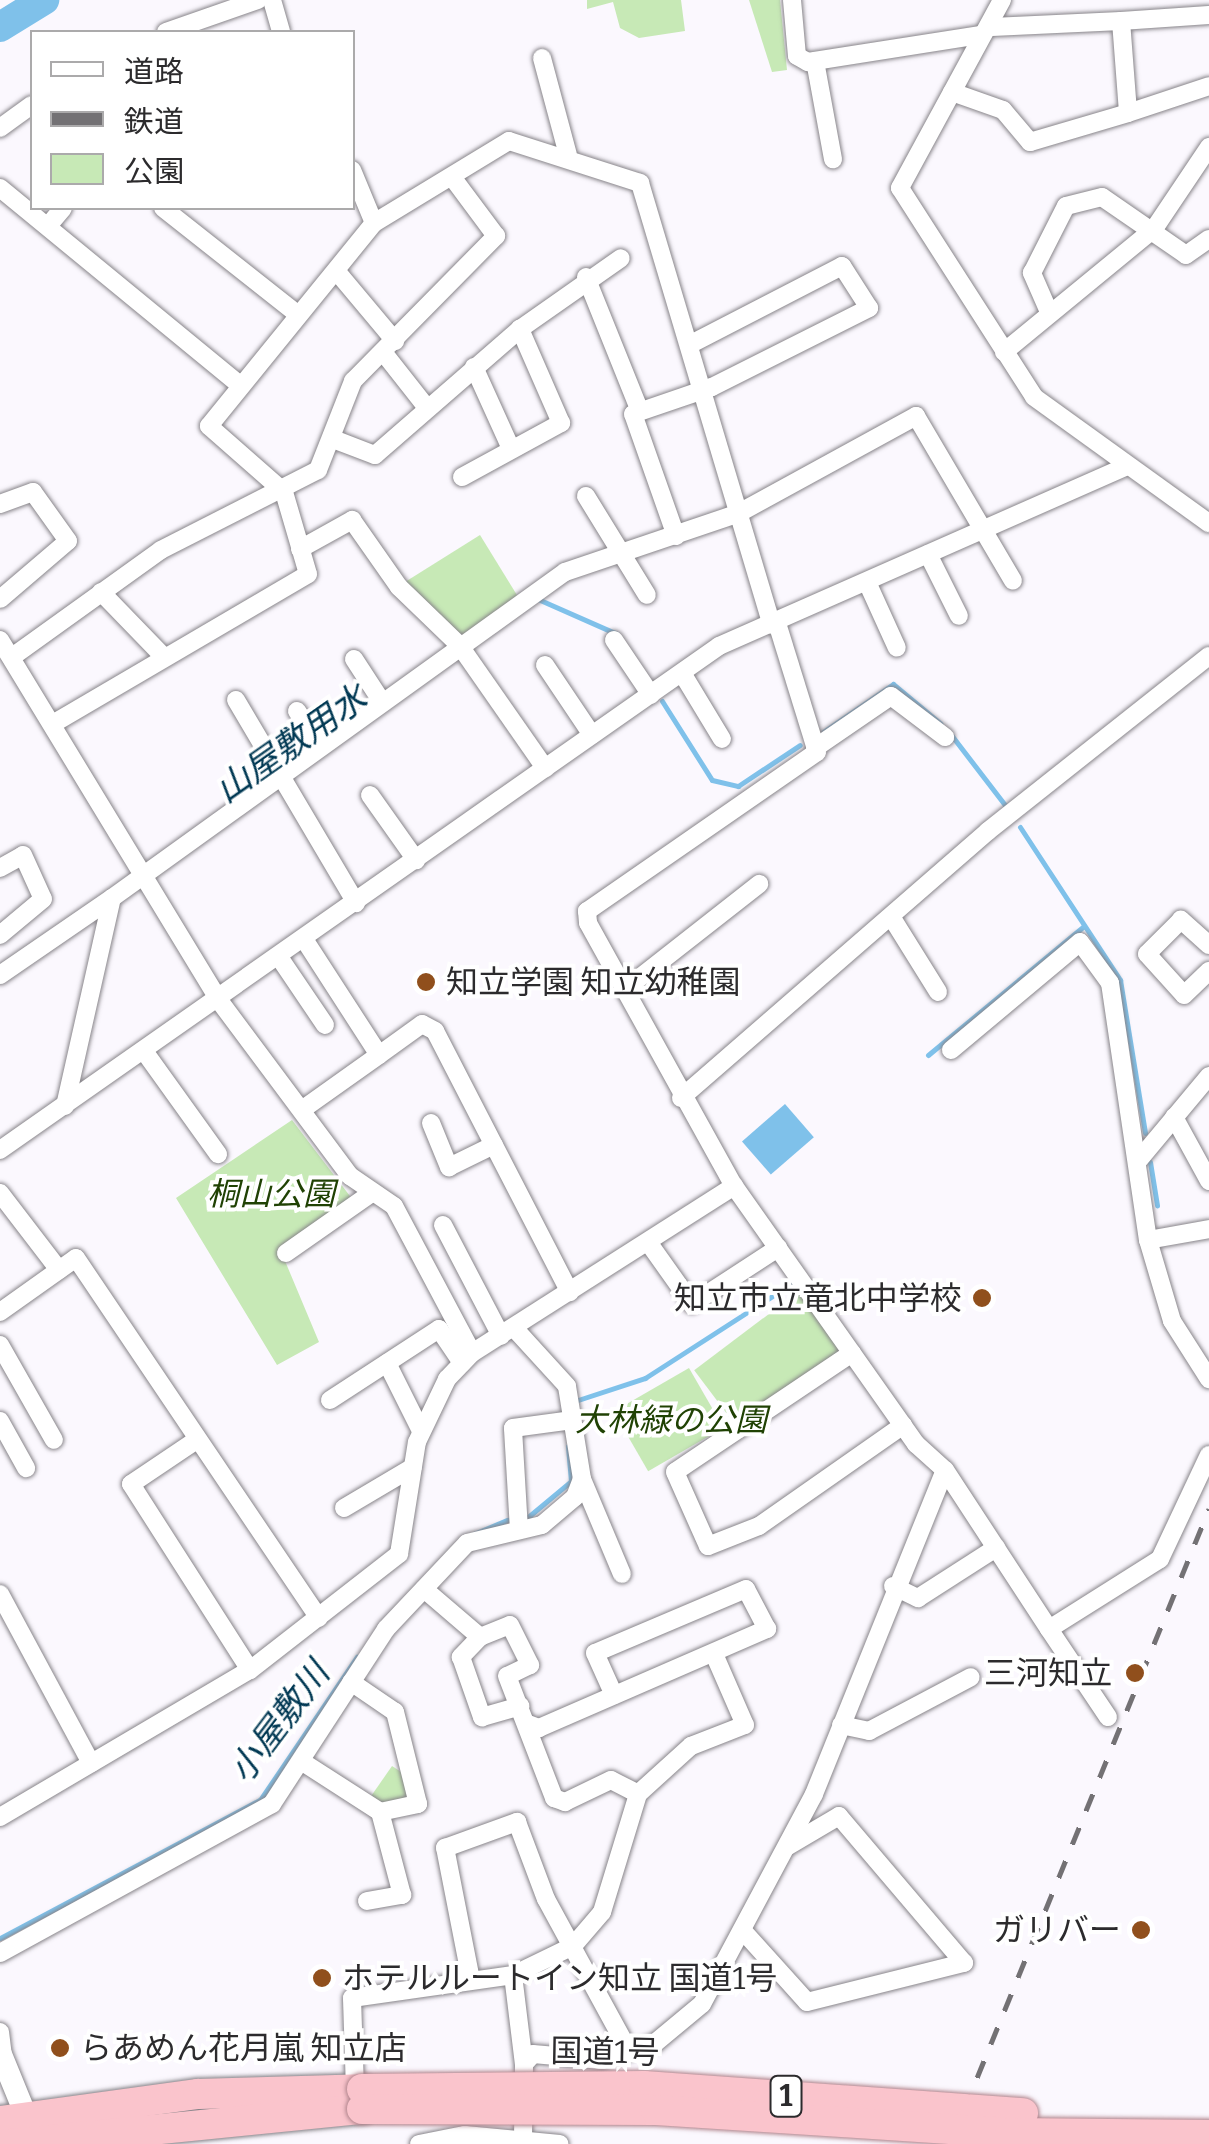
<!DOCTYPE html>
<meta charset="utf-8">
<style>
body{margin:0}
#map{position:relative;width:1209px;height:2144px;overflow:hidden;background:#fbf8fe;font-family:Bitter,"Noto Sans JP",serif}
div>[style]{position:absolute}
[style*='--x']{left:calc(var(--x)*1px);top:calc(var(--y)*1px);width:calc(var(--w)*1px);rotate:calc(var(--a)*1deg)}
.green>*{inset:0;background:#c7e9b6;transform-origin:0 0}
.water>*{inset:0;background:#7fc1ea;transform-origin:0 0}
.stream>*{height:5px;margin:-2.5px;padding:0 2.5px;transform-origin:2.5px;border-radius:2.5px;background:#7fc1ea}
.river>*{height:30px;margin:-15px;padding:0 15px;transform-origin:15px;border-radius:15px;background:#7fc1ea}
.roads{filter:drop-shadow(0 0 2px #878489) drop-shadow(0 0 2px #878489)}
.minor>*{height:18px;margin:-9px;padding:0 9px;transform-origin:9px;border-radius:9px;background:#fff}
.tertiary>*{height:22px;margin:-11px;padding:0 11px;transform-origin:11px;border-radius:11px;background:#fff}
.trunk>*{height:30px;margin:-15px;padding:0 15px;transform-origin:15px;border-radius:15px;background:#fac4cc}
.rail>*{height:5px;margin-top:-2.5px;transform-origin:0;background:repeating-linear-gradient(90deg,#737174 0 18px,transparent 0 36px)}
.bridges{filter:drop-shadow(0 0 2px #b1858d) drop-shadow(0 0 2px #b1858d)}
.trunk-bridge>*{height:30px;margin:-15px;padding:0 15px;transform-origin:15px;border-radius:15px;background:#fac4cc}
.dots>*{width:28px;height:28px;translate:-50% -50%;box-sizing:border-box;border:5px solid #fff;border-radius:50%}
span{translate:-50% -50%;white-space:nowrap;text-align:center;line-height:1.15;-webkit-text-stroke:8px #fff;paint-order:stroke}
.shield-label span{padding:2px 8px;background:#fff;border:2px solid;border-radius:8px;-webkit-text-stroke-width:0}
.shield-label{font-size:30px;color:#2c2b2d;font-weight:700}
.poi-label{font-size:32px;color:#2c2b2d}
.left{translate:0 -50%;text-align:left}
.right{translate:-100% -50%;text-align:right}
.park-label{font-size:32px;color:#204204;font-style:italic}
.street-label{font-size:32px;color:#2c2b2d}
.water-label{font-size:35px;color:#003853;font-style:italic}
.legend{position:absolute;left:30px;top:30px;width:325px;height:180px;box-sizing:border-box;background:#fff;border:2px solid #abaaab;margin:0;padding:12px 18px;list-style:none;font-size:30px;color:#2c2b2d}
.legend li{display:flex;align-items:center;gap:20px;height:50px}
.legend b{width:50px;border:2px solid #abaaab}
</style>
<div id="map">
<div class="green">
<i style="clip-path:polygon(587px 0,681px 0,685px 31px,639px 38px,620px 28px,613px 2px,587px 9px)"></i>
<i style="clip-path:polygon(749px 0,780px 0,787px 70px,772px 72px)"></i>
<i style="clip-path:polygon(480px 535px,520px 600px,460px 637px,405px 582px)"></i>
<i style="clip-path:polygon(292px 1120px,356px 1204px,280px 1249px,319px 1342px,277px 1365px,176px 1198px)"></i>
<i style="left:798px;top:1292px;width:76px;height:130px;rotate:53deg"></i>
<i style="left:689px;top:1368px;width:69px;height:87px;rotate:60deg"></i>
<i style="clip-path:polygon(392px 1766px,409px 1777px,414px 1800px,377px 1808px,367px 1802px)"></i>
</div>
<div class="water">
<i style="left:785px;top:1104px;width:44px;height:57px;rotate:49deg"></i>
</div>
<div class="stream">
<i style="--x:540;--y:600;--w:84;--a:23.8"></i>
<i style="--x:662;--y:701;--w:93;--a:57.7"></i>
<i style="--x:712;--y:780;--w:27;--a:13"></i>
<i style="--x:738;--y:786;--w:74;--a:-33.5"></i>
<i style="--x:823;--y:732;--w:85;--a:-34.4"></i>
<i style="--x:893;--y:684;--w:62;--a:39.8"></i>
<i style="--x:952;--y:736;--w:87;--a:52.5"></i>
<i style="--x:1020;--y:827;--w:183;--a:56.8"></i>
<i style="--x:1120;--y:980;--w:155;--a:80.7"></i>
<i style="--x:928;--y:1055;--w:202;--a:-39.6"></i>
<i style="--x:1150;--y:1162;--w:44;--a:80.8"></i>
<i style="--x:578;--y:1400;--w:71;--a:-18.2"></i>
<i style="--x:645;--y:1378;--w:177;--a:-32.8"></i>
<i style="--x:528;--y:1517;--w:56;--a:-39.9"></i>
<i style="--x:571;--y:1481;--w:35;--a:-95"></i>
<i style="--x:464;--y:1538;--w:47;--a:-22.7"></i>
<i style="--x:0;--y:1938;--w:294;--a:-28"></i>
<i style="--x:260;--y:1800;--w:173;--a:-55.9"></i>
</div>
<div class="river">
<i style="--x:0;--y:27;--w:52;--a:-31.5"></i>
</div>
<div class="roads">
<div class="minor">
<i style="--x:272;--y:0;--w:33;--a:74"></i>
<i style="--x:792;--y:0;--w:56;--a:84.9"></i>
<i style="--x:797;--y:56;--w:13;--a:29"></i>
<i style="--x:808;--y:62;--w:175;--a:-8.9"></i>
<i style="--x:1002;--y:0;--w:214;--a:118.5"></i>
<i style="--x:900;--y:188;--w:248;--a:57.3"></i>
<i style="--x:1034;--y:397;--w:216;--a:35.8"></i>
<i style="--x:1121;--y:21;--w:88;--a:-3.9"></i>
<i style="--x:992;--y:27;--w:129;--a:-2.7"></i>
<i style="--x:1121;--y:21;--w:92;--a:85.6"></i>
<i style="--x:1128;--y:113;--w:85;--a:-18.4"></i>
<i style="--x:166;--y:32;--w:97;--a:-19.2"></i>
<i style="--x:542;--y:58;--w:100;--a:75"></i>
<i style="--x:815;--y:61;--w:100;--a:79.6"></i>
<i style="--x:952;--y:92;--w:54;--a:19.4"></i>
<i style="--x:1003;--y:110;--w:42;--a:49.8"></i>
<i style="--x:1030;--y:142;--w:102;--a:-16.5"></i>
<i style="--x:0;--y:128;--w:39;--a:-36"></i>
<i style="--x:352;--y:170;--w:57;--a:67.5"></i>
<i style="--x:0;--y:188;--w:310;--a:39.4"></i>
<i style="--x:163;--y:208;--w:171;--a:38.3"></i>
<i style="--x:48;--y:226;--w:23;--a:-50"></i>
<i style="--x:338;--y:273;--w:89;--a:50"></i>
<i style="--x:586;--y:277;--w:144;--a:68.1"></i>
<i style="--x:1049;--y:312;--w:43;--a:-113.6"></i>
<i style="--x:1032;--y:273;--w:75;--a:-63.1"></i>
<i style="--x:1066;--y:206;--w:37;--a:-14"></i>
<i style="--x:1102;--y:197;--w:102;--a:34.6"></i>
<i style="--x:1186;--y:255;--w:28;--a:-35"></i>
<i style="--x:383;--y:352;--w:71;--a:51.8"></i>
<i style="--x:1004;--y:352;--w:194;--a:-39.4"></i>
<i style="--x:1154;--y:229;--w:99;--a:-56.1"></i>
<i style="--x:474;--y:367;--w:85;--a:65.6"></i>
<i style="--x:333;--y:439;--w:45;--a:20.9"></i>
<i style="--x:375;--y:455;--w:192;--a:-41"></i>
<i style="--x:520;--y:329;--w:123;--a:-35.1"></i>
<i style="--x:462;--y:477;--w:113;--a:-28.6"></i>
<i style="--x:561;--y:423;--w:103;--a:-113.6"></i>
<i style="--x:586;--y:496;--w:116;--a:58.4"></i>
<i style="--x:0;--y:504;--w:35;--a:-20"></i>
<i style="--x:33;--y:492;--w:60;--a:54.5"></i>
<i style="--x:68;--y:541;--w:89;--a:139.5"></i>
<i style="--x:676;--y:536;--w:129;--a:-109.4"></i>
<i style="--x:633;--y:414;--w:83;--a:-18.9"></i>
<i style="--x:712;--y:387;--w:176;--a:-26.7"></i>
<i style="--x:869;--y:308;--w:50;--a:-122.7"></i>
<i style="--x:842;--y:266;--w:170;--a:152.7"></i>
<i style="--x:300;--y:549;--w:60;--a:-29.1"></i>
<i style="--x:352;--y:520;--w:82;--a:55"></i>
<i style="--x:399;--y:587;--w:85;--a:44"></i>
<i style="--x:460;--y:646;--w:149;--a:55.1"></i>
<i style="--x:928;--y:554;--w:69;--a:63.4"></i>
<i style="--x:867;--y:582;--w:72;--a:65.6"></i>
<i style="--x:101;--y:592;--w:88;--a:45.9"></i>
<i style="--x:777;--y:623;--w:135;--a:72.8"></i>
<i style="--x:817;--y:752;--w:280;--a:145.3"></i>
<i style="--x:587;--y:911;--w:12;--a:85"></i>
<i style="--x:588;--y:923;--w:301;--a:61"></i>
<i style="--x:734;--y:1186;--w:316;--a:54.8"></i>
<i style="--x:916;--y:1444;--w:39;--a:42"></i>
<i style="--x:945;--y:1470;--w:190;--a:56.8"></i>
<i style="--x:1049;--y:1629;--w:131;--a:-32.2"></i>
<i style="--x:1160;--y:1559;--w:115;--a:-64.8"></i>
<i style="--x:0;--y:640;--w:420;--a:58.7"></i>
<i style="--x:218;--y:999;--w:221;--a:53.3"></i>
<i style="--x:350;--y:1176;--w:53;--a:34.3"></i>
<i style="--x:394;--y:1206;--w:166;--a:62"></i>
<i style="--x:614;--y:640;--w:66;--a:56.1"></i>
<i style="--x:12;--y:657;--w:183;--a:-35.7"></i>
<i style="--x:161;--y:550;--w:176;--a:-27"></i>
<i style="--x:318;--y:470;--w:96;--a:-68.5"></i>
<i style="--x:353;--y:381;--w:204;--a:-45.4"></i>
<i style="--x:496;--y:236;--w:74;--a:-126.7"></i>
<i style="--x:354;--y:659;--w:51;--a:56.9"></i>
<i style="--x:545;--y:665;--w:84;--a:56.1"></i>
<i style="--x:682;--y:673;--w:77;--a:58.8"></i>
<i style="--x:236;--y:700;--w:236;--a:59.4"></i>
<i style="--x:297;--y:711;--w:42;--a:56.7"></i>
<i style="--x:56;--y:722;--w:292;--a:-30.4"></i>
<i style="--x:308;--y:574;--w:85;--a:-106.3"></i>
<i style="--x:284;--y:492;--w:100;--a:-138.7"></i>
<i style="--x:209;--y:426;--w:262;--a:-50.9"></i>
<i style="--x:374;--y:223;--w:158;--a:-31.3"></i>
<i style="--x:509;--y:141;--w:138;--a:17.8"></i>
<i style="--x:640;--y:183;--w:461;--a:73.4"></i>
<i style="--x:815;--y:748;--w:92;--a:-34.4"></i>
<i style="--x:891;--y:696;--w:68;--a:37.2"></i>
<i style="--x:370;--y:795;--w:80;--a:54.7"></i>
<i style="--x:0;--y:868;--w:26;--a:-29"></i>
<i style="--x:23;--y:855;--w:48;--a:65.6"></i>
<i style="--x:43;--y:899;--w:56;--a:140.1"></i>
<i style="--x:892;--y:918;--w:87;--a:58.1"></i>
<i style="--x:1209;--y:945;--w:38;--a:-138"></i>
<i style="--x:1181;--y:920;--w:48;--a:135"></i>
<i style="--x:1147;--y:954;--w:55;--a:47.9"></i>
<i style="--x:1184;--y:995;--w:35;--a:-44"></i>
<i style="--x:279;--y:957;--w:82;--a:55.9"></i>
<i style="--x:0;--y:975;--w:136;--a:-34.5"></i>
<i style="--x:624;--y:990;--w:172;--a:-38.1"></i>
<i style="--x:951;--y:1050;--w:168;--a:-39.9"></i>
<i style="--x:1080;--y:942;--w:51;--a:53.8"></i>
<i style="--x:1110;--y:983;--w:260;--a:81.6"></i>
<i style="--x:1148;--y:1240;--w:84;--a:73.5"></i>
<i style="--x:1172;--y:1321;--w:69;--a:57.5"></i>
<i style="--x:144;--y:1051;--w:127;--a:54.3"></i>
<i style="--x:379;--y:1055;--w:53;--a:-35.8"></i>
<i style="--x:422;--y:1024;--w:15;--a:28"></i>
<i style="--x:435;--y:1031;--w:294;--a:62.7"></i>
<i style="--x:681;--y:1098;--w:407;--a:-41"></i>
<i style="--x:988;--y:831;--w:282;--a:-38.4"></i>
<i style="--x:65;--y:1106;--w:213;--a:-77.3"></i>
<i style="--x:112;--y:898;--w:558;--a:-35.74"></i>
<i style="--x:565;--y:572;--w:184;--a:-18.7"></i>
<i style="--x:739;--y:513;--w:202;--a:-28.7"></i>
<i style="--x:916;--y:416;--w:191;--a:59.5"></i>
<i style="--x:303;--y:1109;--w:93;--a:-35.4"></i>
<i style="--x:379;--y:1055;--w:138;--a:-122.9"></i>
<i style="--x:1174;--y:1117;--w:73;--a:61.3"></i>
<i style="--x:431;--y:1123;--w:48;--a:67.8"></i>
<i style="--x:449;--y:1167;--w:50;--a:-26.1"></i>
<i style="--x:0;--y:1150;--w:878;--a:-35.03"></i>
<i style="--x:719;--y:646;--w:443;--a:-23.8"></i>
<i style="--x:1138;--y:1161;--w:111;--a:-50.1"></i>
<i style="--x:0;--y:1193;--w:97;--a:52.5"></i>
<i style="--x:443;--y:1225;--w:125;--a:62.4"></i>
<i style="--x:1148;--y:1240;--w:62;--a:-10.2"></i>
<i style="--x:648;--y:1242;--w:76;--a:54.6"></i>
<i style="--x:692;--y:1304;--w:103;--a:-33.1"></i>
<i style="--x:286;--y:1253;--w:106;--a:-35"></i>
<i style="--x:0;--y:1312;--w:93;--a:-35.4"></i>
<i style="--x:76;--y:1258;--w:434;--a:56"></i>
<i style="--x:0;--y:1345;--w:109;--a:60.4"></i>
<i style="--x:852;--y:1353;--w:213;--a:146.1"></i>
<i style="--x:675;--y:1472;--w:81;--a:66"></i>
<i style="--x:708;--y:1546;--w:55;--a:-21.4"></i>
<i style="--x:759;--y:1526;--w:176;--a:-35"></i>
<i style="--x:387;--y:1363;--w:76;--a:63.4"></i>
<i style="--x:330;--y:1400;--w:130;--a:-33.1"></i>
<i style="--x:439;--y:1329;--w:41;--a:55.9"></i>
<i style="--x:0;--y:1421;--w:54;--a:61"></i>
<i style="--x:195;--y:1441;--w:77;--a:146.1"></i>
<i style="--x:131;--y:1484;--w:221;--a:57.4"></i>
<i style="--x:582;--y:1479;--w:103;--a:67.2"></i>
<i style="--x:344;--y:1508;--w:80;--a:-30.7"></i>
<i style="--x:519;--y:1530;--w:102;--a:-93.4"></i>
<i style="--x:513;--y:1428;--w:60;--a:-7.7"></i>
<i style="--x:893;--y:1586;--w:28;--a:26"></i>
<i style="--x:918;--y:1598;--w:93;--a:-32.7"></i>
<i style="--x:424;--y:1589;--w:74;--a:40.6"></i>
<i style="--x:480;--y:1637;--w:32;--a:-22"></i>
<i style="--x:510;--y:1625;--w:45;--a:63.4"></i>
<i style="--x:530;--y:1665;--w:25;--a:154"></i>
<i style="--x:507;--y:1676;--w:131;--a:68.9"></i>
<i style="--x:554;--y:1798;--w:12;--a:20"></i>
<i style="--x:565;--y:1802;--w:51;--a:-25.6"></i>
<i style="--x:611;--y:1780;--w:30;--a:27"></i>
<i style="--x:0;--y:1594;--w:192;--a:61.7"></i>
<i style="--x:1049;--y:1629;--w:106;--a:56.2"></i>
<i style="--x:480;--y:1637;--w:28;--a:134"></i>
<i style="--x:461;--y:1657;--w:64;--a:70.7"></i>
<i style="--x:482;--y:1717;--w:40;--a:-16"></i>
<i style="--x:528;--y:1724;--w:12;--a:20"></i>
<i style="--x:539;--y:1728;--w:249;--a:-23.5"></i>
<i style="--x:767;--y:1629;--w:45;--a:-117.7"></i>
<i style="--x:746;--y:1589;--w:164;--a:157"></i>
<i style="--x:595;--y:1653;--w:46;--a:65.7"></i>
<i style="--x:841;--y:1725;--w:29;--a:12"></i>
<i style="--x:869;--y:1731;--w:115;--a:-27.9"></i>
<i style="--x:301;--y:1761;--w:94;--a:32.8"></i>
<i style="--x:380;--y:1812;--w:39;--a:-12"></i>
<i style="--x:418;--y:1804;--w:95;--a:-104"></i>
<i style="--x:395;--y:1712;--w:53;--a:-145.7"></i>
<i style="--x:0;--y:1817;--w:290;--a:-30.5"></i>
<i style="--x:250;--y:1670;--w:189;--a:-37.9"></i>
<i style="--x:399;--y:1554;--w:113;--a:-80.9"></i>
<i style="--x:417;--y:1442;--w:70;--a:-64.5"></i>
<i style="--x:447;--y:1379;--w:36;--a:-46"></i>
<i style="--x:472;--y:1353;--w:311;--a:-32.5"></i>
<i style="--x:367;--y:1901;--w:36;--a:-10"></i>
<i style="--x:402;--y:1895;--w:86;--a:-104.8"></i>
<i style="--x:744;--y:1932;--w:94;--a:48"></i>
<i style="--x:807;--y:2002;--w:162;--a:-14"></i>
<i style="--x:964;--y:1963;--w:193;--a:-130.4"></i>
<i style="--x:839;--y:1816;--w:59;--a:149.5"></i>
<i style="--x:0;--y:1953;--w:310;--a:-28.7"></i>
<i style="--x:272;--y:1804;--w:209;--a:-56.9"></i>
<i style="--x:386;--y:1629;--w:118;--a:-46.7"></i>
<i style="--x:467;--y:1543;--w:77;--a:-13.5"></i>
<i style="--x:542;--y:1525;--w:43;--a:-40.3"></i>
<i style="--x:575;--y:1497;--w:19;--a:-69"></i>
<i style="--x:582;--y:1479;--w:94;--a:-99.2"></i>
<i style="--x:567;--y:1386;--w:79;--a:-132.4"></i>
<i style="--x:513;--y:1975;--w:90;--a:83"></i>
<i style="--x:471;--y:1980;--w:135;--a:-101.1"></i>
<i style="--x:445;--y:1848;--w:77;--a:-19.9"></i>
<i style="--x:517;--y:1822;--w:82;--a:69.4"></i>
<i style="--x:546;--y:1899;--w:173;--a:61.4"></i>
<i style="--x:0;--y:2032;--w:25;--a:83"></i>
<i style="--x:355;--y:2089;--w:91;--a:-91.9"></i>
<i style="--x:352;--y:1998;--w:163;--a:-8.1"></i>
<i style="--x:513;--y:1975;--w:67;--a:-25.8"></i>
<i style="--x:573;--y:1946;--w:45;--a:-49.5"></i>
<i style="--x:602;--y:1912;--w:123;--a:-73"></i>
<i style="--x:638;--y:1794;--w:72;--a:-42.2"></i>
<i style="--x:691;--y:1746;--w:58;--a:-21.3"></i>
<i style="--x:745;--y:1725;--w:77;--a:-113.6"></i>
<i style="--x:523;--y:2138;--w:74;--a:-89.2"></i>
<i style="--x:524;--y:2064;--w:13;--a:-48"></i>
<i style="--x:533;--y:2054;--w:69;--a:5"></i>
<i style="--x:602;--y:2060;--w:56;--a:-17.8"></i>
<i style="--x:655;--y:2043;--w:61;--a:-39.7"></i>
<i style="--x:702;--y:2004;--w:238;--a:-61.9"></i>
<i style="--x:814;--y:1794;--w:349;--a:-68"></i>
<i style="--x:419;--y:2144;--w:47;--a:-11.1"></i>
<i style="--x:465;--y:2135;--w:95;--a:5.4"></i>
</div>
<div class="tertiary">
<i style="--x:0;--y:2052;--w:82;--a:67.8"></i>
</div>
<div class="trunk">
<i style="--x:0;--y:2121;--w:200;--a:-7.8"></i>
<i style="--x:198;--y:2094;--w:164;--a:-1.7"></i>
<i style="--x:11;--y:2144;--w:353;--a:-5.7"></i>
</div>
</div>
<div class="rail">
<i style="--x:950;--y:2144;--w:686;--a:-67.81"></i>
</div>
<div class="bridges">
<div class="trunk-bridge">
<i style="--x:362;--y:2089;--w:282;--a:-0.6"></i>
<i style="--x:644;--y:2086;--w:380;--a:4.1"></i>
<i style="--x:362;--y:2109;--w:294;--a:0.2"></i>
<i style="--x:656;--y:2110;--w:355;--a:3.7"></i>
<i style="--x:1010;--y:2133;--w:199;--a:0.6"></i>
</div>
</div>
<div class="dots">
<i style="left:426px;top:982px;background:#904f1c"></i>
<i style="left:982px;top:1298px;background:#904f1c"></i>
<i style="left:1135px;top:1673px;background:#904f1c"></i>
<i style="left:1141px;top:1930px;background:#904f1c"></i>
<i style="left:322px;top:1978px;background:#904f1c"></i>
<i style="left:60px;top:2048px;background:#904f1c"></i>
</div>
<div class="shield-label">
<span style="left:786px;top:2096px">1</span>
</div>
<div class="poi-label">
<span class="left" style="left:446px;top:982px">知立学園 知立幼稚園</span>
<span class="right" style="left:962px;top:1298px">知立市立竜北中学校</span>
<span class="right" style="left:1112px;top:1673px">三河知立</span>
<span class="right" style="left:1121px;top:1930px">ガリバー</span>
<span class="left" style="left:342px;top:1978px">ホテルルートイン知立 国道1号</span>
<span class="left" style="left:80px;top:2048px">らあめん花月嵐 知立店</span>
</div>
<div class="park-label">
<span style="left:271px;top:1194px">桐山公園</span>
<span style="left:671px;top:1420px">大林緑の公園</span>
</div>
<div class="street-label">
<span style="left:605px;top:2052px;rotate:1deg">国道1号</span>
</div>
<div class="water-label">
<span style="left:291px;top:744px;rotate:-35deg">山屋敷用水</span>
<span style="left:279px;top:1722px;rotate:-53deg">小屋敷川</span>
</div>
<ul class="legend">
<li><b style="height:12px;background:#fff"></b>道路</li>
<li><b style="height:12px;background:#737174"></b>鉄道</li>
<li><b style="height:28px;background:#c7e9b6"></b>公園</li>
</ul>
</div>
